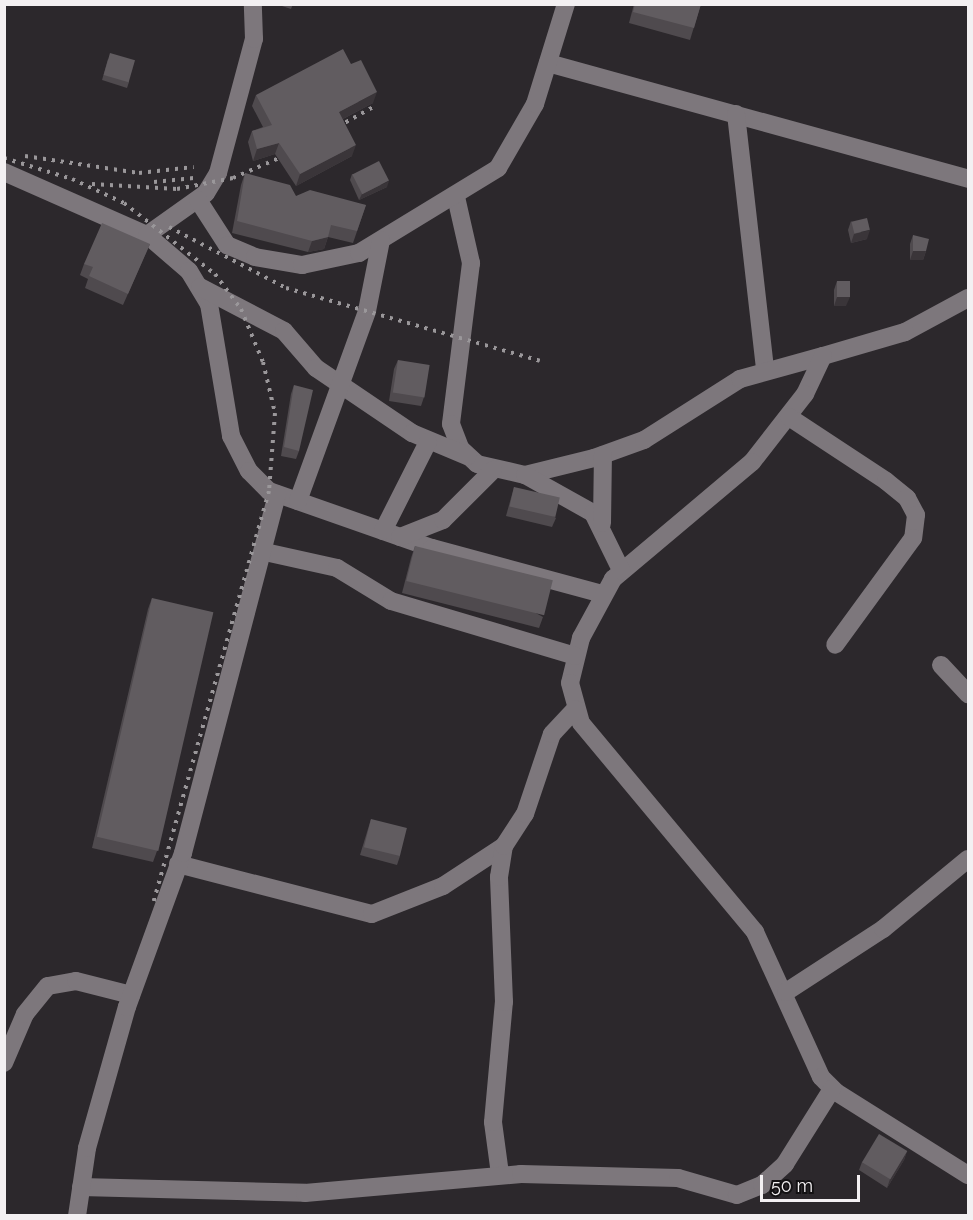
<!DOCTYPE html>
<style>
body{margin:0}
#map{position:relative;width:973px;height:1220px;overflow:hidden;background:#2c282c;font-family:Raleway,sans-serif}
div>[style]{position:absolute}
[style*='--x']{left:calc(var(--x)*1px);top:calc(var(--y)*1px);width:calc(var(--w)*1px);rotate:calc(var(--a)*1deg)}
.minor>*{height:18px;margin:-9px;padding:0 9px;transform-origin:9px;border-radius:9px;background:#7d777c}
.rail>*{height:4px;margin-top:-2px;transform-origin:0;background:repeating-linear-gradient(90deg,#9a979a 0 3px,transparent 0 9px)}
.wall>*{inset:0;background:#4f4a4e}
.shaded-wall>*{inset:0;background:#3a3539}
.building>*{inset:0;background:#615c60;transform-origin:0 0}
span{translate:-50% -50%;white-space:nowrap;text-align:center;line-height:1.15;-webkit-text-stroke:4.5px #131113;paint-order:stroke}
.frame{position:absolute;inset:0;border:6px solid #f3f0f2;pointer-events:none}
.scale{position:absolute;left:760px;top:1175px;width:100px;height:27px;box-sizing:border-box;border:3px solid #f3f0f2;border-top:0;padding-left:8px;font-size:18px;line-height:21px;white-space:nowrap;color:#f3f0f2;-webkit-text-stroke:4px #131113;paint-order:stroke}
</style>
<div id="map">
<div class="minor">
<i style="--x:548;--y:63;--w:436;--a:15.4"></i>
<i style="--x:736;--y:114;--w:258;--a:83.5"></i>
<i style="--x:4;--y:172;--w:156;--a:23.8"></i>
<i style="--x:147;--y:235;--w:72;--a:-35.4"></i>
<i style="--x:206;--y:193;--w:23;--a:-59"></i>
<i style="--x:218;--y:173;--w:139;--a:-75"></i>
<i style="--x:254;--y:39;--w:35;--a:-92"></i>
<i style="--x:456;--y:197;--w:68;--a:77.2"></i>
<i style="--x:471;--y:263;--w:162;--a:97.1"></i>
<i style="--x:451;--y:424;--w:26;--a:69"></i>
<i style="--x:460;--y:448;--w:23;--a:43"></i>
<i style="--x:477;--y:464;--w:49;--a:12.9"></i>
<i style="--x:525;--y:475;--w:71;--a:-13.8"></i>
<i style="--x:594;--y:458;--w:53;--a:-19.8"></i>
<i style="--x:644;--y:440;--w:114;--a:-32.4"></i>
<i style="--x:740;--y:379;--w:86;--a:-15.5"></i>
<i style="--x:198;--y:200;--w:54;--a:57.2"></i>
<i style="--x:227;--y:245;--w:30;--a:23"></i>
<i style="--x:255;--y:257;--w:48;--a:9.7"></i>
<i style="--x:302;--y:265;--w:58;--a:-11.9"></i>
<i style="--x:359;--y:253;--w:163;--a:-31.4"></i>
<i style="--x:498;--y:168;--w:74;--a:-60"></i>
<i style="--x:535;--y:104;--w:105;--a:-72.8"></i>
<i style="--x:147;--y:235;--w:55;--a:40.6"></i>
<i style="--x:189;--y:271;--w:39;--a:59"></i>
<i style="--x:209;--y:304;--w:134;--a:80.5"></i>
<i style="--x:231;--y:436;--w:39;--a:63"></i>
<i style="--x:249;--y:471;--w:28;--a:45"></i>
<i style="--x:269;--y:491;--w:173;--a:19.3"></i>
<i style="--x:432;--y:548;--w:176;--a:15.1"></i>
<i style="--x:200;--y:287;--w:95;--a:27.6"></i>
<i style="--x:284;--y:331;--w:49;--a:49.1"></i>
<i style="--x:316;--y:368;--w:116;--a:34.1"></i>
<i style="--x:412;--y:433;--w:60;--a:22.7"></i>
<i style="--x:968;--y:298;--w:72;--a:151.6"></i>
<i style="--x:905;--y:332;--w:85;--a:163.7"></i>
<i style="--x:823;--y:356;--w:42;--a:115.3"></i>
<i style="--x:805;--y:394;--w:86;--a:127.9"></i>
<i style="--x:752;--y:462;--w:182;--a:139.9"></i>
<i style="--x:613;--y:579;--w:67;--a:118.5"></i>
<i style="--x:581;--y:638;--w:46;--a:103.7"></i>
<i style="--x:570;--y:683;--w:41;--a:74.6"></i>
<i style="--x:581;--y:723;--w:272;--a:50.2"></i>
<i style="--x:755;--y:932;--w:159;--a:65.5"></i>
<i style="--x:821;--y:1077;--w:21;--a:45"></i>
<i style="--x:836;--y:1092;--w:156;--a:32.2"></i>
<i style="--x:789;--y:417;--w:116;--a:33.4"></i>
<i style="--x:886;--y:481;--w:27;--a:39"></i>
<i style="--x:907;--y:498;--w:19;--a:62"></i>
<i style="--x:916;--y:515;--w:23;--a:97"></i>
<i style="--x:913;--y:538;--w:132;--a:126.1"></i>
<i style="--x:525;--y:475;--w:78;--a:29.2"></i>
<i style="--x:593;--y:513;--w:64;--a:63.8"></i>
<i style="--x:298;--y:501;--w:202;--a:-70"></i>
<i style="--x:367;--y:311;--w:72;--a:-78.8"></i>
<i style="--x:602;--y:523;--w:68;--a:-89.2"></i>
<i style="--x:383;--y:531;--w:100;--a:-63.2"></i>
<i style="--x:400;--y:537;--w:46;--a:-21.6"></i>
<i style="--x:443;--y:520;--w:71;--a:-45"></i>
<i style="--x:265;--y:552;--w:74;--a:12.5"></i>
<i style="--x:337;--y:568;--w:63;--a:31.4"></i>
<i style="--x:391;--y:601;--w:192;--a:16.6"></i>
<i style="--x:941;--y:665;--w:40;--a:47"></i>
<i style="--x:178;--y:864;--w:200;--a:14.5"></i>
<i style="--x:372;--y:914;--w:76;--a:-21.5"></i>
<i style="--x:443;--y:886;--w:73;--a:-33.3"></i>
<i style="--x:786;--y:992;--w:116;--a:-33"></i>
<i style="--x:883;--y:929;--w:110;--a:-39.5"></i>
<i style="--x:4;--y:1063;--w:53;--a:-66.8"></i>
<i style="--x:25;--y:1014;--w:36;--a:-51"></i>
<i style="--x:48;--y:986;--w:28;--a:-10"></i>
<i style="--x:76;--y:981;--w:57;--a:14.3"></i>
<i style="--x:500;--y:1174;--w:52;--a:-97.7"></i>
<i style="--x:493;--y:1122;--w:121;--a:-84.8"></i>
<i style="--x:504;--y:1002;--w:125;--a:-92.3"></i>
<i style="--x:499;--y:877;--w:31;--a:-81"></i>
<i style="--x:504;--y:846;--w:38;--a:-57"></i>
<i style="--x:525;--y:814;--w:84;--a:-71.4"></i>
<i style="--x:552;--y:734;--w:34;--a:-47"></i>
<i style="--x:81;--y:1187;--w:224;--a:1.5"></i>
<i style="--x:305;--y:1193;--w:217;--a:-5"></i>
<i style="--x:521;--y:1174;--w:157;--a:1.5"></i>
<i style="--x:678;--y:1178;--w:61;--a:16.1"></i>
<i style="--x:737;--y:1195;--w:27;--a:-22"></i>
<i style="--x:762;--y:1185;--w:31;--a:-42"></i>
<i style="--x:785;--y:1164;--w:89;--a:-57.9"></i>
<i style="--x:77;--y:1216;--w:69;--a:-81.6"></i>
<i style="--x:87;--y:1148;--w:147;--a:-74.2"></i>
<i style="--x:127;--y:1007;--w:164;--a:-70"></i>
<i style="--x:183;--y:853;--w:371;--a:-75.3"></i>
</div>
<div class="rail">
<i style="--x:330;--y:131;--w:51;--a:-29.1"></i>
<i style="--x:25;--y:156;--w:115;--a:8.5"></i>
<i style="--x:139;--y:173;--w:55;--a:-6.2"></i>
<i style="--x:4;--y:158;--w:71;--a:17.2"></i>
<i style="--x:72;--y:179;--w:57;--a:24.8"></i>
<i style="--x:124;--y:203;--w:115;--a:38"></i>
<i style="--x:215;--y:274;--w:44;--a:53.4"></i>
<i style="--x:241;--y:309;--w:57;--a:67.5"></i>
<i style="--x:263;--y:362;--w:52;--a:76.8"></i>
<i style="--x:275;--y:413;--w:78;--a:94.4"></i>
<i style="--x:269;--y:491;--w:426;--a:105.7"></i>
<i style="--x:154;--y:182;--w:40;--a:-5.7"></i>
<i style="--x:92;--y:184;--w:85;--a:3.4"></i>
<i style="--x:177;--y:189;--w:57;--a:-11.1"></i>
<i style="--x:233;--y:178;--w:50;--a:-23.5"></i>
<i style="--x:169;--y:227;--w:132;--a:27.5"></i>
<i style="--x:286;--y:288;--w:264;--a:16"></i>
</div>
<div class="wall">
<i style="clip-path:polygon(276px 4px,293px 4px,291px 9px)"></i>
<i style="clip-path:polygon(634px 4px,701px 4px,690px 40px,629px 23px)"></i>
<i style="clip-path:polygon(108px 59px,129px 82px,127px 88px,102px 80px)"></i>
<i style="clip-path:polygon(256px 95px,373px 103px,343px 119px,352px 156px,296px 186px,275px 154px,253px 161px,248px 142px,252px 131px,263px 127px,252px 106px)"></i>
<i style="clip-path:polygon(245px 173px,296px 196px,366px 205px,353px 243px,328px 237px,324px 249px,308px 252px,232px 233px,241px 185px)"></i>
<i style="clip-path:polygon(352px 174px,387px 187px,359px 200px,350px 180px)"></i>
<i style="clip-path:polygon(851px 221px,867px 239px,851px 243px,848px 230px)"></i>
<i style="clip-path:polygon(913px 235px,926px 251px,923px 260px,910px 260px,910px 244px)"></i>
<i style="clip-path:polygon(150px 244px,123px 305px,85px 288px,88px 279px,80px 275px,84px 264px)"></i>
<i style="clip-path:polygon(837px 281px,846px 306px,834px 306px,834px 290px)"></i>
<i style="clip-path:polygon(398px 360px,424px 397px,421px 406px,389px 401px,394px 369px)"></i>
<i style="clip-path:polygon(294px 385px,299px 451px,296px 459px,281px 456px,291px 394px)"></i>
<i style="clip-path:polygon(514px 487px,556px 518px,552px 527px,506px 516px)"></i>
<i style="clip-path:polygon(415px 546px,543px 617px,539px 628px,402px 593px,411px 558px)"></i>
<i style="clip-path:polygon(152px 598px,157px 851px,153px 862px,92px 848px,148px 609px)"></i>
<i style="clip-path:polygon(371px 819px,400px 856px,397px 865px,360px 855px)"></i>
<i style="clip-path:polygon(907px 1151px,904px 1160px,887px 1188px,859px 1170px,862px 1162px)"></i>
</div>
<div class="shaded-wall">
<i style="clip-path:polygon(377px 92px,373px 103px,335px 123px,339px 112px)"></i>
<i style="clip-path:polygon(279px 143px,275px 154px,253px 161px,257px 149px)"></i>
<i style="clip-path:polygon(356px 145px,352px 156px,296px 186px,300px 174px)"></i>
<i style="clip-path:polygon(389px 181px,387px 187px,359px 200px,362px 194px)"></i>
<i style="clip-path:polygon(870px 230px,867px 239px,851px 243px,854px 234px)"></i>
<i style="clip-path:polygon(328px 237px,324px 249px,308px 252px,312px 241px)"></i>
<i style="clip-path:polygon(913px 251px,926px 251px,923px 260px,910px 260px)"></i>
<i style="clip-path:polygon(837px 297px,850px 297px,846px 306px,834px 306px)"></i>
<i style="clip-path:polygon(907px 1151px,904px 1160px,887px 1188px,890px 1179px)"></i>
</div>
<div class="building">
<i style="clip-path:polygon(635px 4px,701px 4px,694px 28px,633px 12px)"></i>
<i style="clip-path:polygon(343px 49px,351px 64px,361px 60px,377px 92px,339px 112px,356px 145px,300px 174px,279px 143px,257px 149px,252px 131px,272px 125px,256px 95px)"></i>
<i style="left:110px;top:53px;width:26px;height:23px;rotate:16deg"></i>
<i style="left:379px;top:161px;width:22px;height:30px;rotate:63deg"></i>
<i style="clip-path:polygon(245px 173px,290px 185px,296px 196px,310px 190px,366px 205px,357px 231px,331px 225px,328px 237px,312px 241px,237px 221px)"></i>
<i style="left:867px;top:218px;width:12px;height:16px;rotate:76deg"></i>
<i style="clip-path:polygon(102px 223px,150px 244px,128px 294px,89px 276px,93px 267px,84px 264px)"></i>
<i style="clip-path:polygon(913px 235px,929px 239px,926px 251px,913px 251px)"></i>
<i style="left:837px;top:281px;width:13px;height:16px"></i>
<i style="left:398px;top:360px;width:32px;height:33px;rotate:9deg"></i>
<i style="clip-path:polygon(294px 385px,313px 390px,299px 451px,284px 447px)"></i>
<i style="left:514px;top:487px;width:47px;height:20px;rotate:13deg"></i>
<i style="left:415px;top:546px;width:142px;height:36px;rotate:14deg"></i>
<i style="left:152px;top:598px;width:63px;height:245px;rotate:13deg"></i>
<i style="left:371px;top:819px;width:37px;height:29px;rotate:14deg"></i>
<i style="left:879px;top:1134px;width:33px;height:33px;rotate:31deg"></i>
</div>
<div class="frame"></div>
<div class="scale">50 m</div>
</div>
